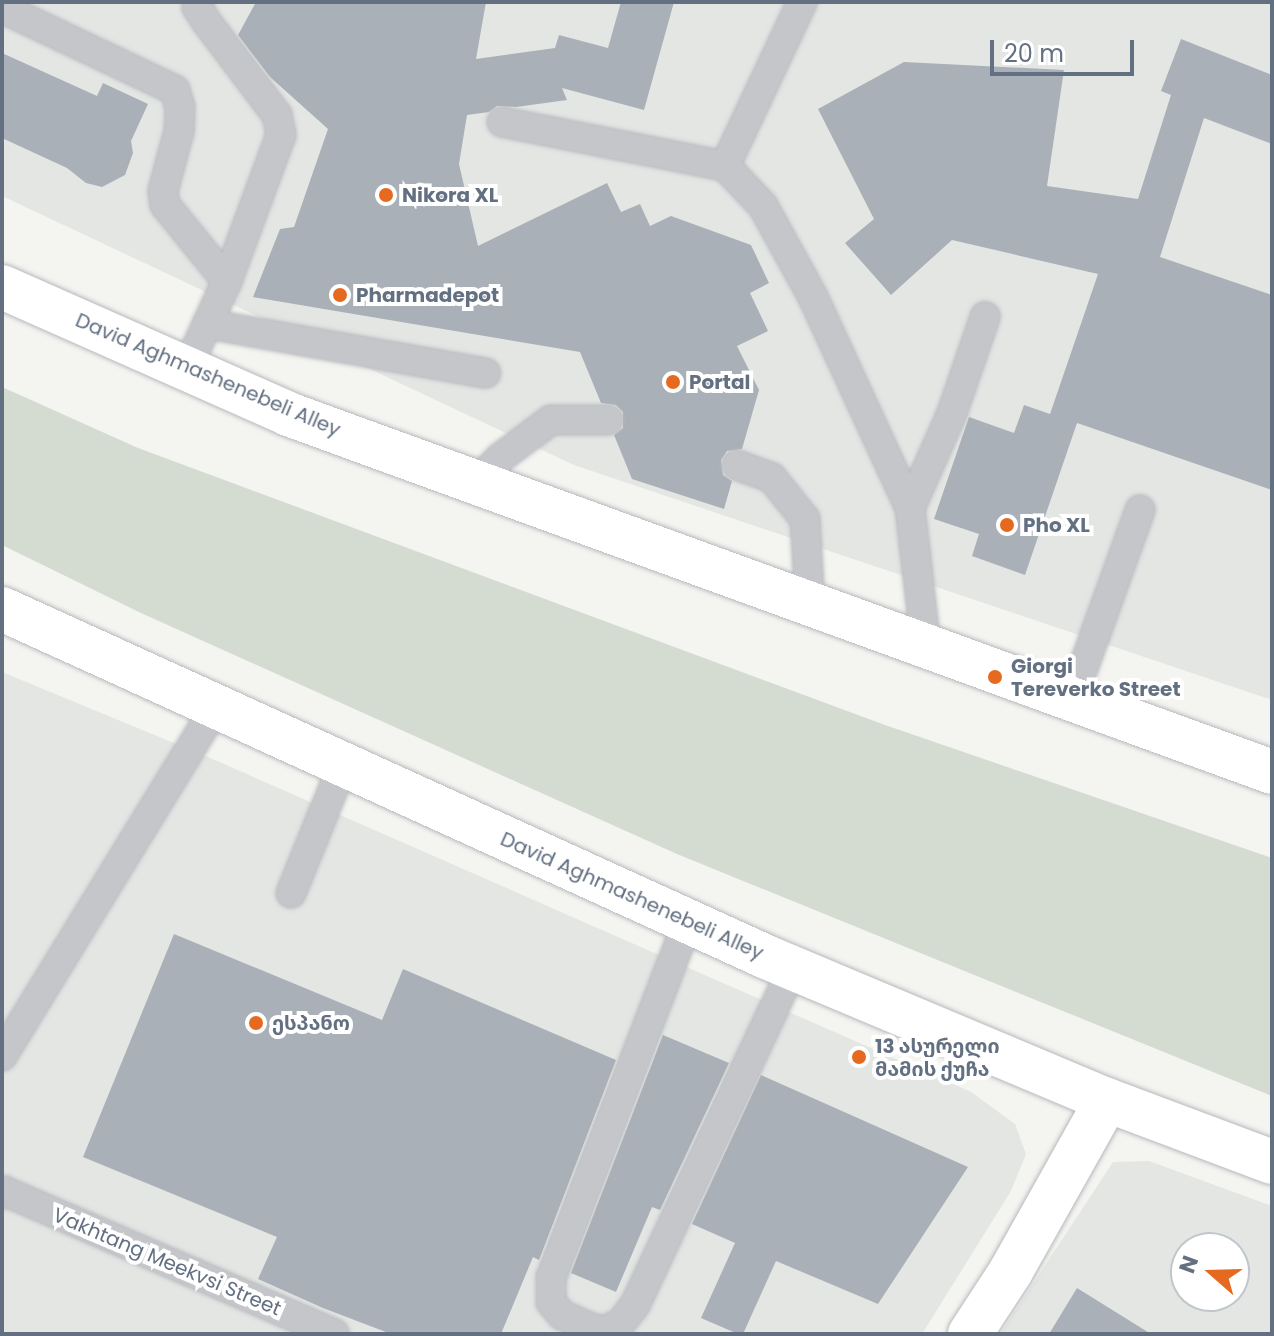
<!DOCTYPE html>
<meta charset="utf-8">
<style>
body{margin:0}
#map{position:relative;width:1274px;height:1336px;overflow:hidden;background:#f4f4f0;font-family:Poppins,"Noto Sans Georgian",sans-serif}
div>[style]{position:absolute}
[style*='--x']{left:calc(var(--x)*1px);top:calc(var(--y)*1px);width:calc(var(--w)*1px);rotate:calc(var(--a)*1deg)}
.built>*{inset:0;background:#e4e6e4}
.green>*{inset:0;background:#d4dbd1}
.building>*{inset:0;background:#aab0b7}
.roads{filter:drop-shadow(0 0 2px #b6b9be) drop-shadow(0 0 2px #b6b9be)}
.lane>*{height:28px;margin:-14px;padding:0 14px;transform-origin:14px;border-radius:14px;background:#c4c6ca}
.secondary>*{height:44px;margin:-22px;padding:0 22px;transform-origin:22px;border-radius:22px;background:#fff}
.highway>*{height:44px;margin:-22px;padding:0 22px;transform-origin:22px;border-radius:22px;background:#fff}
.dots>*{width:22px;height:22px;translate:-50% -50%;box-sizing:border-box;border:4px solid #fff;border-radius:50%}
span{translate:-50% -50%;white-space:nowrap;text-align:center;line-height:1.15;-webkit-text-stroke:8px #fff;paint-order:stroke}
.poi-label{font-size:20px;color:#637082;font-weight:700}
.left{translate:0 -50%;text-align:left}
.street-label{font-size:20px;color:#637082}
.frame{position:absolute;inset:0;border:4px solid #637082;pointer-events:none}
.north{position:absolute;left:1170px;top:1232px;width:80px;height:80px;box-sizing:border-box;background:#fff;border:2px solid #c1c6cd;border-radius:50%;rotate:290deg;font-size:22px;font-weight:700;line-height:32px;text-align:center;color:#637082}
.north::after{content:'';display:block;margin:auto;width:28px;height:36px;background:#e5691f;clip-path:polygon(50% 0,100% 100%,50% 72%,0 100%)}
.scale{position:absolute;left:990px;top:40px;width:144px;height:36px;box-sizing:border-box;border:4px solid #637082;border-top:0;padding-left:10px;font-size:24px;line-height:28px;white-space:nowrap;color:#637082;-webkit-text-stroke:6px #fff;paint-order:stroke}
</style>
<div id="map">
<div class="built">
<i style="clip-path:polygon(2px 2px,1272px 2px,1272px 700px,574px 465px,2px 196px)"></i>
<i style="clip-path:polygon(2px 672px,215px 760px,971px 1092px,1015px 1124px,1026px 1154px,1011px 1191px,922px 1334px,2px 1334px)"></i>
<i style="clip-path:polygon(evenodd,1149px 1161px,1272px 1206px,1272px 1334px,1000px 1334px,1113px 1162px,1149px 1161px,1186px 1248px,1234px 1248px,1234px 1296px,1186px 1296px,1186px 1248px)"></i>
</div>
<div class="green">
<i style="clip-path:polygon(2px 387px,138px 448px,885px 725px,1272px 858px,1272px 1096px,677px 854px,141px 613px,2px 545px)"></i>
</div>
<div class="building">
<i style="clip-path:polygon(256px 2px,486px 2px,476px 59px,555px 48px,559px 35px,608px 48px,621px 2px,674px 2px,644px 110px,562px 88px,567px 100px,516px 107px,497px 106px,489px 112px,467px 115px,459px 164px,478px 246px,607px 183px,621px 212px,640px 204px,650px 226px,671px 216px,751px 245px,769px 283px,750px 293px,768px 331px,737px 346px,759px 390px,742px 449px,727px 451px,721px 460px,723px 475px,732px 481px,724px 509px,632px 479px,614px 435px,623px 428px,623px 412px,616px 405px,601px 403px,580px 352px,253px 297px,280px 229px,294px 227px,328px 129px,270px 77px,238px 35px)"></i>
<i style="clip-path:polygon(1181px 39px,1272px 75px,1272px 144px,1204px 118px,1160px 257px,1272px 295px,1272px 490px,1077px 423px,1025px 575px,972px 556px,979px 534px,934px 519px,969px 417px,1014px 433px,1024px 405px,1050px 414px,1098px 274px,952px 240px,891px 295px,845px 243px,874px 219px,818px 109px,904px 62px,1064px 70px,1047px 186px,1138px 199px,1171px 95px,1161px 91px)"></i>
<i style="clip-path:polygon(2px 53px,97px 96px,103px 83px,148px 104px,131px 141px,133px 153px,125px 175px,102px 187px,86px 183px,67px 168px,2px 138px)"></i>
<i style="clip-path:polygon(174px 934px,382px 1020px,403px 969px,616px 1060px,539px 1260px,533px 1257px,501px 1334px,391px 1334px,323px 1308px,258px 1279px,277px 1237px,83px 1157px)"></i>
<i style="clip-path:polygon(663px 1035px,729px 1063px,660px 1210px,652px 1207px,616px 1292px,571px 1273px)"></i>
<i style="clip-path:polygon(761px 1075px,968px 1167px,878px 1304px,776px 1261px,743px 1334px,738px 1334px,701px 1318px,735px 1243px,692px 1224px)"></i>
<i style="clip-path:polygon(1077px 1288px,1151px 1334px,1049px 1334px)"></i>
</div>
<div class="roads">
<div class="lane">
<i style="--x:2;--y:8;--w:191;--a:25.4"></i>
<i style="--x:175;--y:90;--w:18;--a:74"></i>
<i style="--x:180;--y:107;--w:24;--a:92"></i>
<i style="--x:179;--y:131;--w:62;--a:104.9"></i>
<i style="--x:163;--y:191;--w:14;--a:82"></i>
<i style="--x:165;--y:205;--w:98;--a:50.8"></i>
<i style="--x:502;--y:122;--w:227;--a:11.2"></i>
<i style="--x:725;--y:166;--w:55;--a:46.5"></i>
<i style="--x:763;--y:206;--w:104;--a:61.2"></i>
<i style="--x:813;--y:297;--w:232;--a:65.3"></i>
<i style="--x:910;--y:508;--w:139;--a:83.4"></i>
<i style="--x:725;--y:166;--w:181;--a:-64.8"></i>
<i style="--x:207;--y:324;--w:283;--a:10"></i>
<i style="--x:187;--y:368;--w:96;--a:-65.3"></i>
<i style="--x:227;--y:281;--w:156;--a:-69.7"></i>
<i style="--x:281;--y:135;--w:20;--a:-101"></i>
<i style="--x:277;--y:115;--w:118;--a:-127.1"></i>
<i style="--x:206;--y:21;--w:17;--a:-123"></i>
<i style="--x:197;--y:7;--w:5;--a:-68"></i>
<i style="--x:737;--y:465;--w:37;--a:20"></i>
<i style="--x:772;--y:478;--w:53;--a:51.2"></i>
<i style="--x:805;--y:519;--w:85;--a:86.6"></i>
<i style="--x:476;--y:482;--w:34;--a:-45"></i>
<i style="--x:500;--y:458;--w:64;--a:-36.7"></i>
<i style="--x:551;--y:420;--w:57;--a:0"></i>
<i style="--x:910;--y:508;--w:104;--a:-66.1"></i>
<i style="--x:952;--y:413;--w:102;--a:-71"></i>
<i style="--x:1072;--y:699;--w:201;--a:-70.2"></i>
<i style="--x:291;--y:893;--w:138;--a:-67.9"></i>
<i style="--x:688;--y:921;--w:381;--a:111"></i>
<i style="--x:551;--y:1277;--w:25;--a:90"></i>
<i style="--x:551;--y:1302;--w:17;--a:50"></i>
<i style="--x:562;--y:1315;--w:32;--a:24"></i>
<i style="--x:591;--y:1328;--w:13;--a:13"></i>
<i style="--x:604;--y:1331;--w:17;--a:-24"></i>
<i style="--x:620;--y:1324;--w:24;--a:-52"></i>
<i style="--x:635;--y:1305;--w:373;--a:-64.9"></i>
<i style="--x:2;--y:1056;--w:409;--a:-58.5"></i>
<i style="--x:2;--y:1194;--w:4;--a:-56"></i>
<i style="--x:4;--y:1191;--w:360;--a:23.4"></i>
</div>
<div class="secondary">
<i style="--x:970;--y:1334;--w:75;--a:-56.9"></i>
<i style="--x:1011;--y:1271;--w:196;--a:-60.7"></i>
</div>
<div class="highway">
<i style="--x:2;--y:287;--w:313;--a:23.9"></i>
<i style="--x:288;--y:414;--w:1047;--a:19.99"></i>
<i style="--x:2;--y:609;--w:837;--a:24.48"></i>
<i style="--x:764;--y:956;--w:372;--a:22.8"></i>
<i style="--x:1107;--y:1100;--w:176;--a:20.6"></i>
</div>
</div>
<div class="dots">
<i style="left:386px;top:195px;background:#e5691f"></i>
<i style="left:340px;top:295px;background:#e5691f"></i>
<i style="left:673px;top:382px;background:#e5691f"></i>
<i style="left:1007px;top:525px;background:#e5691f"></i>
<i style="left:995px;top:677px;background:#e5691f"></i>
<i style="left:256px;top:1023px;background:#e5691f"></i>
<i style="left:859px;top:1057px;background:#e5691f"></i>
</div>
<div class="poi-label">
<span class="left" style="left:402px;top:195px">Nikora XL</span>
<span class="left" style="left:356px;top:295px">Pharmadepot</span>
<span class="left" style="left:689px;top:382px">Portal</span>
<span class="left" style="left:1023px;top:525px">Pho XL</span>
<span class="left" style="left:1011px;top:678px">Giorgi<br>Tereverko Street</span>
<span class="left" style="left:272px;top:1023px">ესპანო</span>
<span class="left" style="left:875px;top:1058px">13 ასურელი<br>მამის ქუჩა</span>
</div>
<div class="street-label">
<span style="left:208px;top:375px;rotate:23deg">David Aghmashenebeli Alley</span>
<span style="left:632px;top:896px;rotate:24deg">David Aghmashenebeli Alley</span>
<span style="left:167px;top:1262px;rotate:23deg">Vakhtang Meekvsi Street</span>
</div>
<div class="frame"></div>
<div class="north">N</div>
<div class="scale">20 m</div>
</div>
